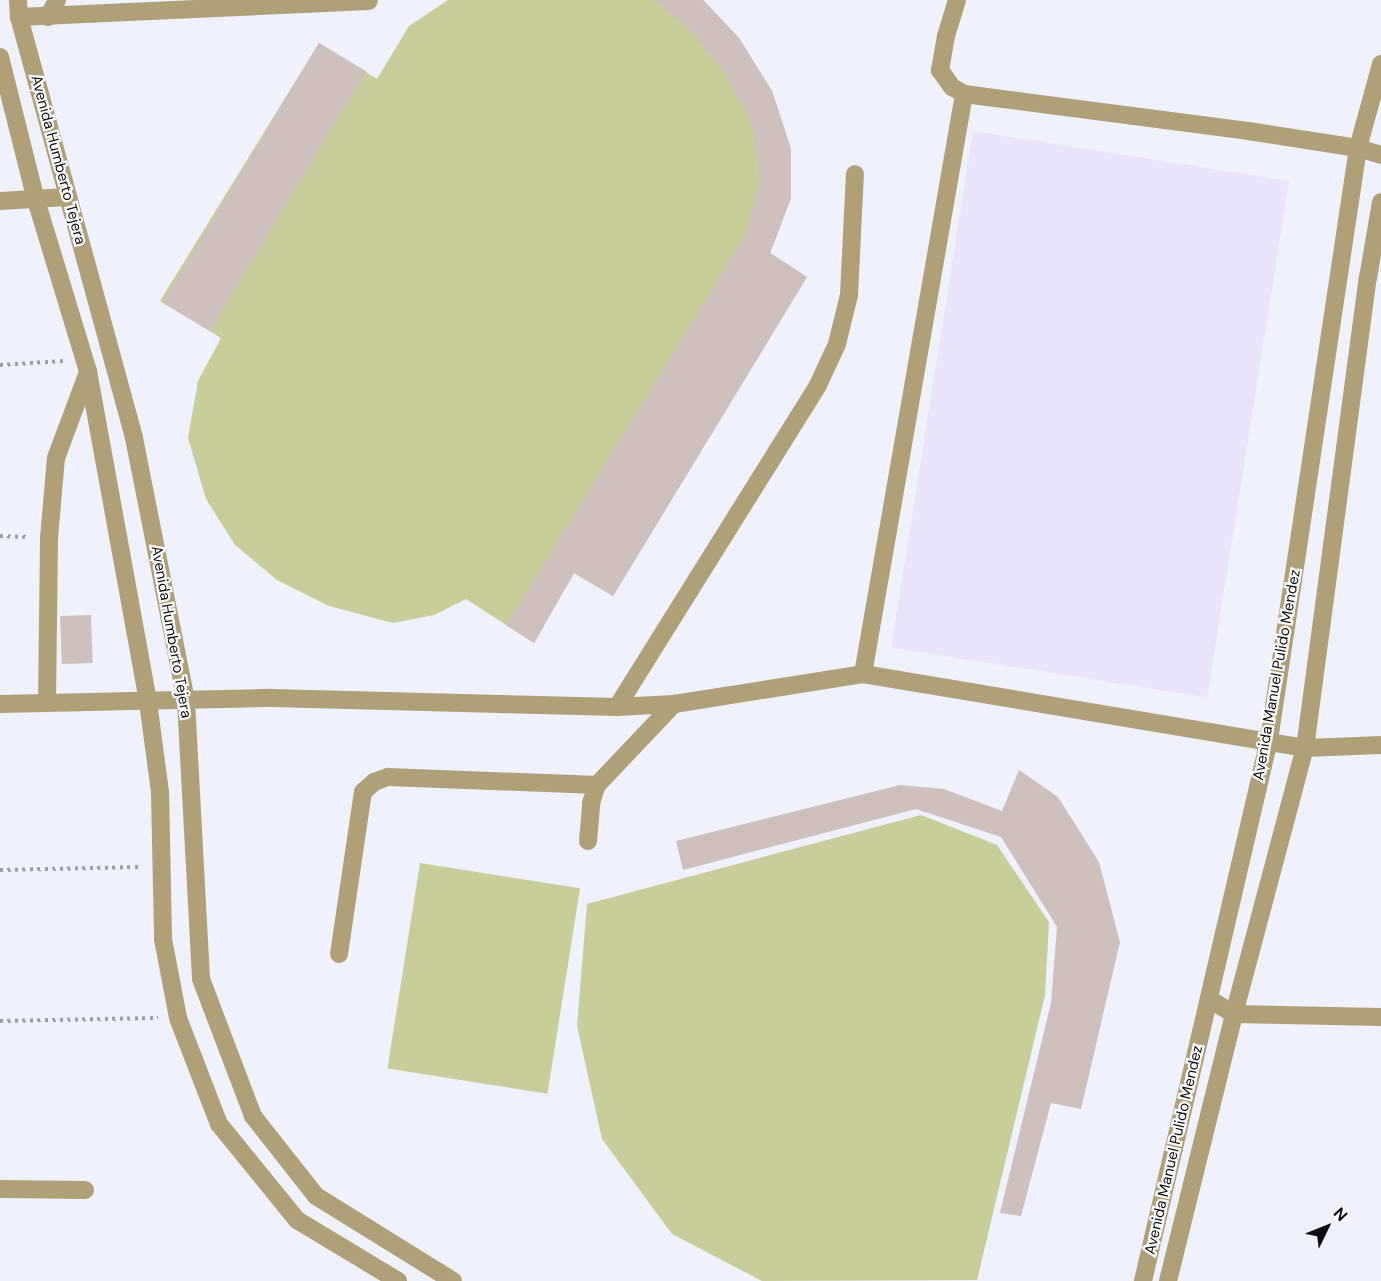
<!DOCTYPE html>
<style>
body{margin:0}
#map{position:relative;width:1381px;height:1281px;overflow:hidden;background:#eff1fc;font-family:"DM Sans",sans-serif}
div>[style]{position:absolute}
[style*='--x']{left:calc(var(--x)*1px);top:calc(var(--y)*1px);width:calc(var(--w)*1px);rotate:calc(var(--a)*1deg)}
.commercial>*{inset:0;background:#eae4fa;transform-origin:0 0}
.green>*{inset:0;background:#c9cd99;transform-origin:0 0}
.building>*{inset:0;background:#cdc0bd;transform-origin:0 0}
.path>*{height:4px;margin-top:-2px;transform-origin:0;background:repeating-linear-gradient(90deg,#9c9ea6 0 3px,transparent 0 7.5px)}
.minor>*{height:18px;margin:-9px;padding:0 9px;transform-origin:9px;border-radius:9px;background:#b0a077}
span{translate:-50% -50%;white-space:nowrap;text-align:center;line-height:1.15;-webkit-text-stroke:4.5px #fff;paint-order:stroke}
.street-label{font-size:15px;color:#0d0e11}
.north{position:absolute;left:1297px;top:1197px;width:60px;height:60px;-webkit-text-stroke:4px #fff;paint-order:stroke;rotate:47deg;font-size:16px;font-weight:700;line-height:24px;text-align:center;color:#0d0e11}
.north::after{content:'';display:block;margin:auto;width:21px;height:27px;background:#0d0e11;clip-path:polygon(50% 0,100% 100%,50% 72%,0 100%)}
</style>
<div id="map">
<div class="commercial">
<i style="left:973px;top:131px;width:320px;height:523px;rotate:9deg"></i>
</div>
<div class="green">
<i style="clip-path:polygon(448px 0,703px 0,739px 38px,772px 91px,791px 149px,791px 198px,770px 253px,807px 277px,613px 596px,574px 573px,534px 643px,466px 599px,434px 615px,393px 623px,329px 606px,277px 580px,235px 545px,206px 499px,188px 438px,198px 381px,221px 338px,160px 301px,319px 43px,377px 79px,409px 26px)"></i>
<i style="clip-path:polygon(921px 815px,997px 845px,1049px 922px,1045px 995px,977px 1280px,762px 1281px,672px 1234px,602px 1139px,577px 1026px,587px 904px)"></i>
<i style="left:420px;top:863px;width:162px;height:208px;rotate:9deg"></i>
</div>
<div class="building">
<i style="clip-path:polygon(653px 0,703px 0,739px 38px,772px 91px,791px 149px,791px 198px,770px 253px,807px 277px,613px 596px,574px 573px,534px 643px,506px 625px,745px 235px,760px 180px,752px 125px,724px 72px,690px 30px)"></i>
<i style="left:319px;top:43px;width:55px;height:303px;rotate:31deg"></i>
<i style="left:91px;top:615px;width:48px;height:31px;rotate:88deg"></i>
<i style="clip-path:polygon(1019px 770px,1058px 797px,1099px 862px,1120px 942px,1081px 1109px,1051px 1103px,1021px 1216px,1000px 1213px,1051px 1003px,1057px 927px,1001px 837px,916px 809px,683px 870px,676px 841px,900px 785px,944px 789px,1002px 811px)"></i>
</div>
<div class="path">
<i style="--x:0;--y:365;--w:63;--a:-3.6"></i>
<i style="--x:0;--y:536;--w:28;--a:2"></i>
<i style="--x:0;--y:870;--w:140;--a:-1.2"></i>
<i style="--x:0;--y:1021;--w:158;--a:-1.1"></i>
</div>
<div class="minor">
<i style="--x:18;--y:0;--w:17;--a:87"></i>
<i style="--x:19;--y:17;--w:436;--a:74.7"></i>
<i style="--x:134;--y:438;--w:268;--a:78.8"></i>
<i style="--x:186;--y:701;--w:278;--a:86.9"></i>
<i style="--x:201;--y:979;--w:147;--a:69.2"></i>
<i style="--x:253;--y:1116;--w:102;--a:51.8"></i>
<i style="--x:316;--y:1196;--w:161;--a:31.8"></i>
<i style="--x:957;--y:0;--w:38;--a:107"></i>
<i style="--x:946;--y:36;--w:35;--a:100"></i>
<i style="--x:940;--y:70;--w:21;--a:55"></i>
<i style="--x:952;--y:87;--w:14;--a:30"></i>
<i style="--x:964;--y:94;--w:286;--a:7.4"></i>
<i style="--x:1248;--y:131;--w:111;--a:8.8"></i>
<i style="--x:1358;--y:148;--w:24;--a:17"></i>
<i style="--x:19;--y:17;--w:350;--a:-2.6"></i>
<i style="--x:48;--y:17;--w:19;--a:-62"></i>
<i style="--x:0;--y:57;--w:147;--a:75.9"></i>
<i style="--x:36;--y:200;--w:179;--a:73.1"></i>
<i style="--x:88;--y:371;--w:336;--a:79.7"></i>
<i style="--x:148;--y:702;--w:91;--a:82.4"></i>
<i style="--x:160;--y:792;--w:147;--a:88.8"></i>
<i style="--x:163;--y:939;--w:80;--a:79.2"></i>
<i style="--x:178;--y:1018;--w:114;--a:68.9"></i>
<i style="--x:219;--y:1124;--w:124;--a:50.9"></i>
<i style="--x:297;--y:1220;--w:118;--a:31.1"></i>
<i style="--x:0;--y:201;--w:67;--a:-3.4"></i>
<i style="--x:863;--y:674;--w:589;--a:-80.12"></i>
<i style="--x:47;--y:703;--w:165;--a:-89.3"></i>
<i style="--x:49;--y:538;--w:80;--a:-85"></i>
<i style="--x:56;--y:458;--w:92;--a:-69.6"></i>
<i style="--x:0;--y:704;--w:272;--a:-1.3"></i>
<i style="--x:272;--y:698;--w:345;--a:1.5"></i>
<i style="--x:617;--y:707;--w:57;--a:-3"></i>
<i style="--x:674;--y:704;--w:191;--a:-9"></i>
<i style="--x:863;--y:674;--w:448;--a:9.5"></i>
<i style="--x:1305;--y:748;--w:76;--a:-2.3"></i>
<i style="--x:617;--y:707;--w:380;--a:-58"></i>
<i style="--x:818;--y:385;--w:45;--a:-65.1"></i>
<i style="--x:837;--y:344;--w:50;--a:-76.2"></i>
<i style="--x:849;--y:295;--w:121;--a:-87.2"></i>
<i style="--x:588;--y:841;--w:38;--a:-85"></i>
<i style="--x:591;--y:803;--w:19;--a:-72"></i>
<i style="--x:597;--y:785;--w:112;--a:-46.5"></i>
<i style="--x:339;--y:954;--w:164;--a:-81.6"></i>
<i style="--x:363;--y:792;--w:15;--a:-42"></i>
<i style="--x:374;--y:782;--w:15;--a:-20"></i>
<i style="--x:388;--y:777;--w:209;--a:2.2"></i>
<i style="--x:1209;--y:999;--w:29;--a:31"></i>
<i style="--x:1234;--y:1014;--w:147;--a:1.2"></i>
<i style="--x:0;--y:1189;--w:85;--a:0.7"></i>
<i style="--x:1143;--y:1281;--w:555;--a:-76.89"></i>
<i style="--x:1269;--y:740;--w:599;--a:-81.45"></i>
<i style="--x:1358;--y:148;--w:87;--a:-74.7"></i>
<i style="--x:1168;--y:1281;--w:275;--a:-76.1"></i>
<i style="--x:1234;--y:1014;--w:275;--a:-75.1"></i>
<i style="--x:1305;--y:748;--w:474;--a:-82.4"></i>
<i style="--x:1368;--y:278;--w:77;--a:-80.3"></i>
</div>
<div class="street-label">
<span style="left:58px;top:160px;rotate:75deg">Avenida Humberto Tejera</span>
<span style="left:171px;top:632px;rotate:80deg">Avenida Humberto Tejera</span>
<span style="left:1277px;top:675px;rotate:-80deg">Avenida Manuel Pulido Mendez</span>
<span style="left:1174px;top:1150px;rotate:-77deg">Avenida Manuel Pulido Mendez</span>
</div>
<div class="north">N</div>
</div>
